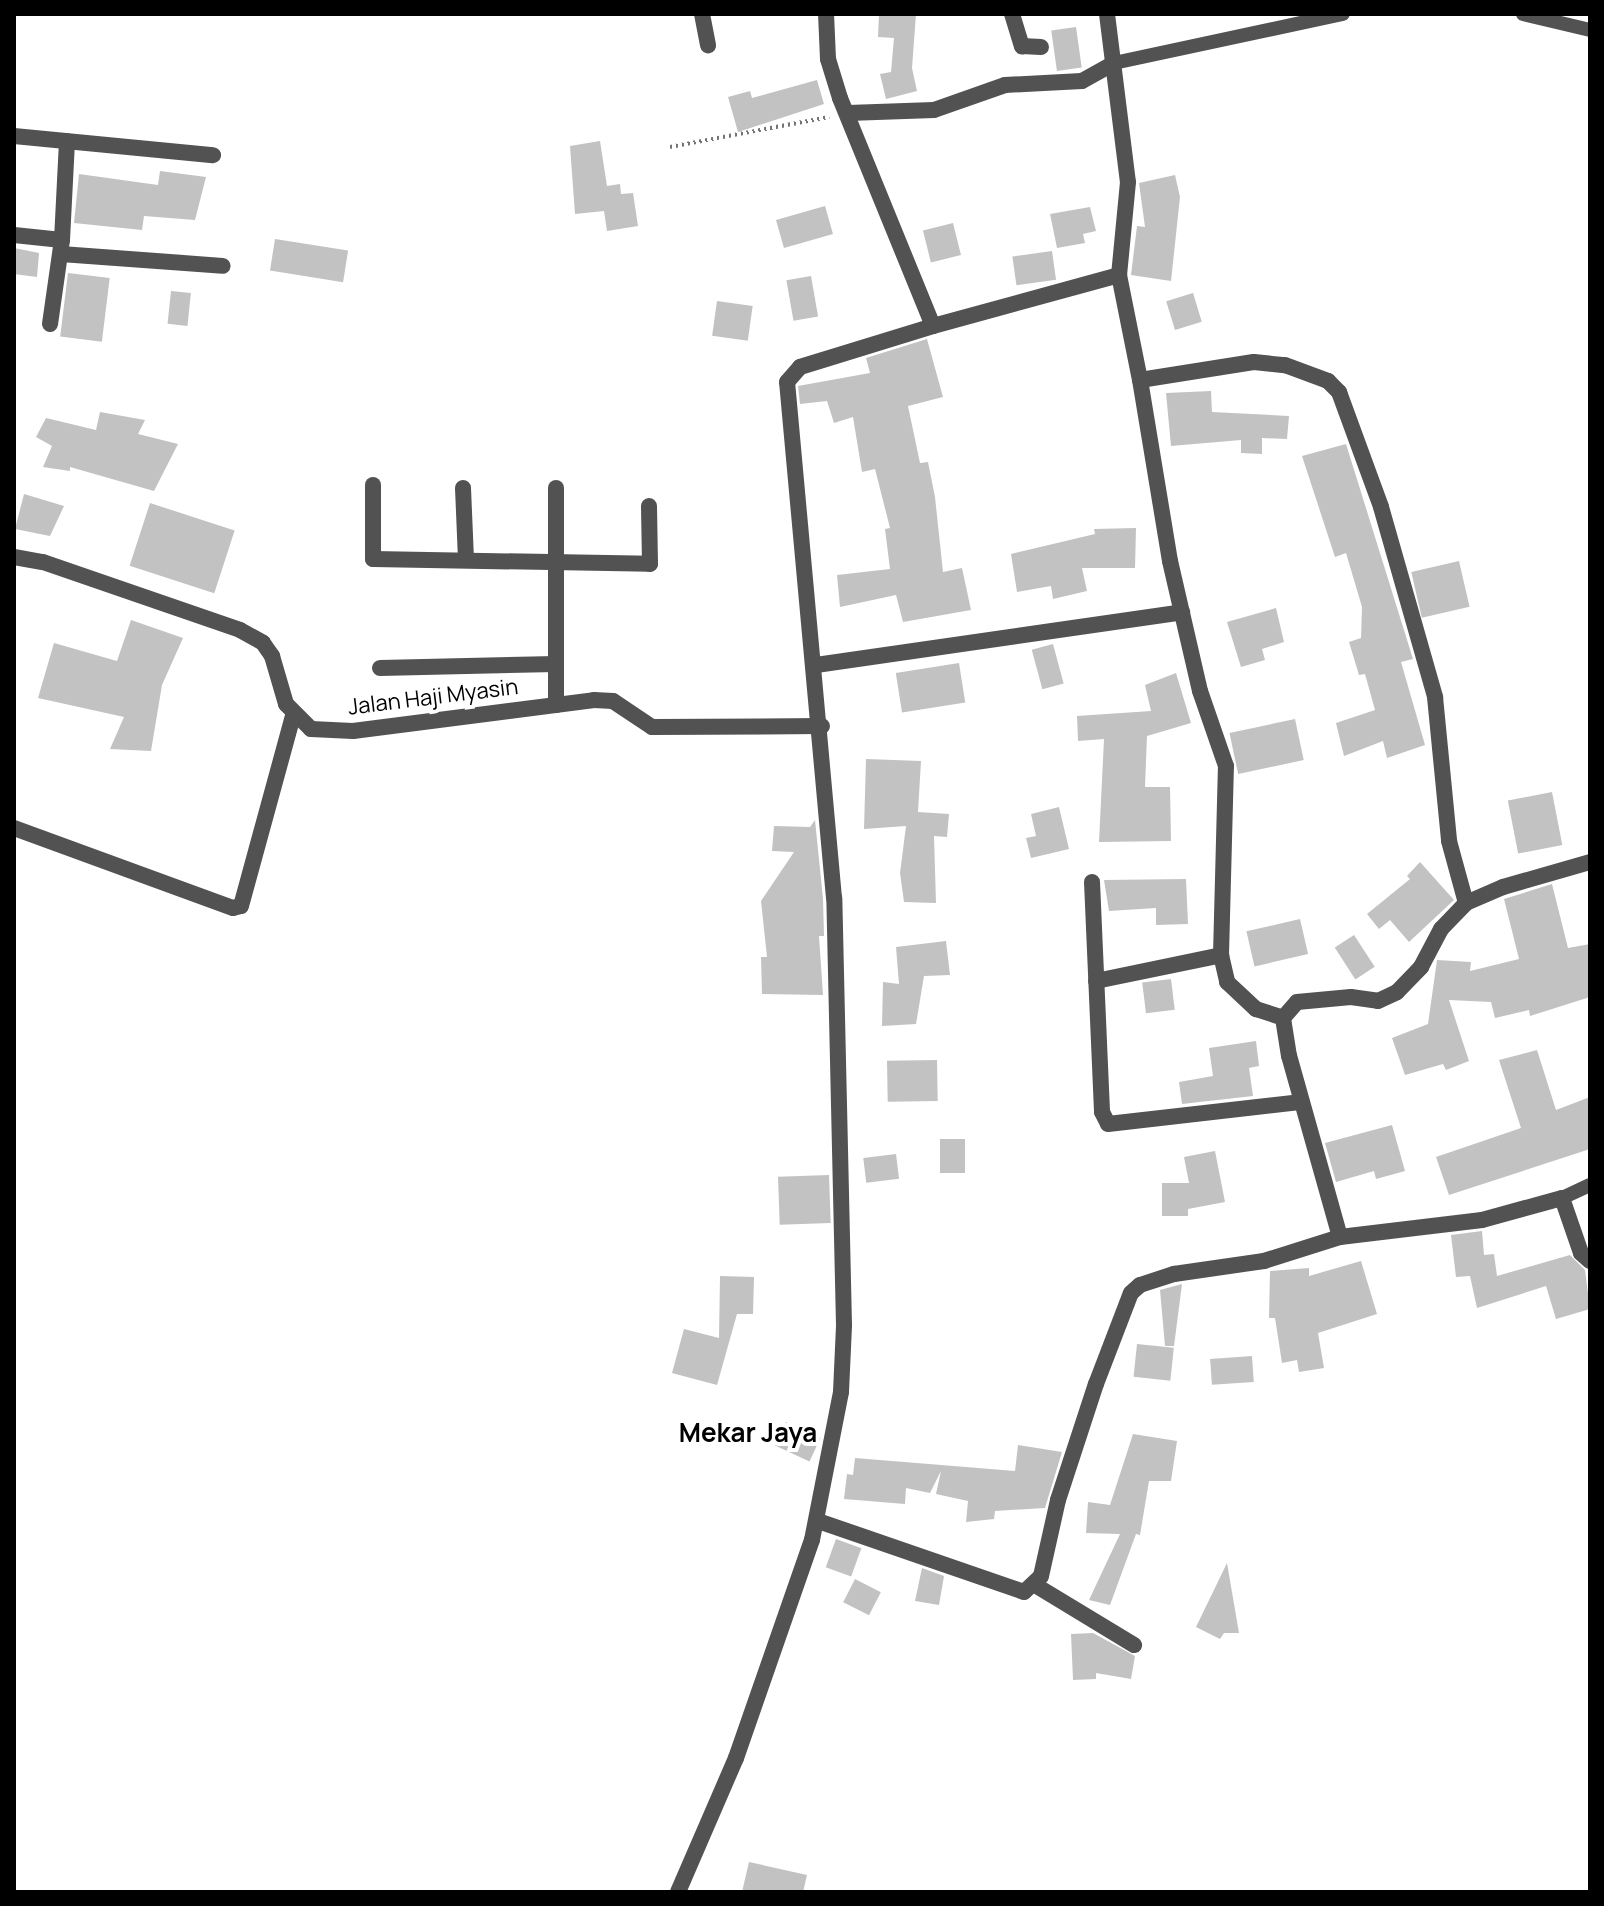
<!DOCTYPE html>
<style>
body{margin:0}
#map{position:relative;width:1604px;height:1906px;overflow:hidden;background:#fff;font-family:Manrope,sans-serif}
div>[style]{position:absolute}
[style*='--x']{left:calc(var(--x)*1px);top:calc(var(--y)*1px);width:calc(var(--w)*1px);rotate:calc(var(--a)*1deg)}
.building>*{inset:0;background:#c2c2c2;transform-origin:0 0}
.path>*{height:4px;margin-top:-2px;transform-origin:0;background:repeating-linear-gradient(90deg,#747474 0 2px,transparent 0 6px)}
.lane>*{height:14px;margin:-7px;padding:0 7px;transform-origin:7px;border-radius:7px;background:#525252}
.street>*{height:16px;margin:-8px;padding:0 8px;transform-origin:8px;border-radius:8px;background:#525252}
span{translate:-50% -50%;white-space:nowrap;text-align:center;line-height:1.15;-webkit-text-stroke:8px #fff;paint-order:stroke}
.street-label{font-size:22px;color:#000}
.quarter-label{font-size:26px;color:#000;font-weight:700}
.frame{position:absolute;inset:0;border:16px solid #000;pointer-events:none}
</style>
<div id="map">
<div class="building">
<i style="clip-path:polygon(879px 14px,916px 14px,912px 68px,917px 91px,886px 99px,880px 74px,891px 72px,894px 38px,878px 37px)"></i>
<i style="left:1076px;top:27px;width:41px;height:25px;rotate:82deg"></i>
<i style="clip-path:polygon(817px 80px,824px 104px,738px 132px,728px 97px,750px 91px,752px 98px)"></i>
<i style="clip-path:polygon(600px 141px,607px 186px,620px 184px,621px 194px,633px 193px,638px 226px,607px 231px,604px 211px,575px 214px,570px 146px)"></i>
<i style="clip-path:polygon(160px 171px,206px 177px,195px 220px,144px 216px,142px 230px,74px 223px,79px 174px,158px 185px)"></i>
<i style="clip-path:polygon(1175px 175px,1180px 197px,1171px 281px,1131px 275px,1137px 226px,1145px 227px,1139px 183px)"></i>
<i style="left:825px;top:206px;width:29px;height:51px;rotate:74deg"></i>
<i style="clip-path:polygon(1090px 207px,1096px 231px,1083px 234px,1085px 243px,1057px 248px,1050px 214px)"></i>
<i style="left:953px;top:223px;width:33px;height:31px;rotate:76deg"></i>
<i style="left:275px;top:239px;width:74px;height:32px;rotate:9deg"></i>
<i style="clip-path:polygon(14px 248px,39px 253px,37px 277px,14px 274px)"></i>
<i style="left:1052px;top:251px;width:29px;height:40px;rotate:82deg"></i>
<i style="left:68px;top:273px;width:42px;height:64px;rotate:7deg"></i>
<i style="left:811px;top:276px;width:41px;height:25px;rotate:80deg"></i>
<i style="left:171px;top:291px;width:20px;height:33px;rotate:6deg"></i>
<i style="left:1193px;top:293px;width:30px;height:28px;rotate:73deg"></i>
<i style="left:717px;top:301px;width:36px;height:35px;rotate:8deg"></i>
<i style="clip-path:polygon(927px 339px,943px 397px,908px 406px,920px 463px,928px 462px,935px 497px,943px 572px,962px 568px,971px 610px,903px 622px,896px 595px,840px 607px,837px 575px,890px 569px,885px 529px,890px 528px,875px 469px,862px 472px,853px 417px,834px 423px,827px 401px,800px 404px,798px 386px,870px 373px,866px 358px)"></i>
<i style="clip-path:polygon(1211px 391px,1212px 412px,1289px 416px,1287px 439px,1262px 438px,1262px 454px,1241px 453px,1241px 440px,1171px 446px,1166px 393px)"></i>
<i style="clip-path:polygon(100px 412px,145px 420px,138px 434px,178px 444px,154px 491px,70px 467px,70px 471px,43px 467px,52px 446px,36px 437px,46px 418px,96px 430px)"></i>
<i style="clip-path:polygon(1346px 444px,1413px 659px,1401px 662px,1425px 745px,1387px 758px,1383px 741px,1344px 756px,1336px 723px,1375px 710px,1365px 674px,1359px 675px,1349px 642px,1361px 638px,1362px 607px,1346px 553px,1335px 557px,1302px 456px)"></i>
<i style="clip-path:polygon(24px 494px,64px 506px,50px 536px,15px 529px)"></i>
<i style="left:150px;top:503px;width:89px;height:66px;rotate:18deg"></i>
<i style="clip-path:polygon(1136px 528px,1135px 568px,1082px 568px,1087px 591px,1053px 599px,1051px 586px,1017px 592px,1011px 554px,1095px 534px,1094px 529px)"></i>
<i style="left:1459px;top:561px;width:47px;height:49px;rotate:77deg"></i>
<i style="clip-path:polygon(1276px 608px,1284px 642px,1262px 649px,1265px 660px,1241px 667px,1227px 622px)"></i>
<i style="clip-path:polygon(131px 620px,183px 638px,162px 685px,151px 751px,110px 749px,124px 717px,38px 698px,54px 643px,117px 661px)"></i>
<i style="left:1053px;top:644px;width:41px;height:22px;rotate:75deg"></i>
<i style="left:959px;top:663px;width:40px;height:64px;rotate:81deg"></i>
<i style="clip-path:polygon(1176px 673px,1191px 723px,1147px 736px,1145px 787px,1170px 787px,1171px 841px,1099px 842px,1104px 739px,1078px 741px,1077px 716px,1151px 711px,1145px 685px)"></i>
<i style="left:1295px;top:719px;width:42px;height:67px;rotate:78deg"></i>
<i style="clip-path:polygon(866px 759px,921px 761px,918px 812px,949px 814px,947px 837px,934px 836px,936px 903px,904px 902px,900px 873px,906px 826px,864px 829px)"></i>
<i style="left:1552px;top:792px;width:54px;height:45px;rotate:79deg"></i>
<i style="clip-path:polygon(1059px 807px,1069px 849px,1031px 858px,1026px 838px,1036px 836px,1031px 814px)"></i>
<i style="clip-path:polygon(815px 820px,823px 899px,824px 936px,819px 936px,823px 995px,762px 994px,761px 957px,767px 957px,761px 901px,794px 852px,772px 851px,774px 826px,810px 827px)"></i>
<i style="clip-path:polygon(1420px 862px,1454px 900px,1409px 942px,1390px 920px,1379px 929px,1367px 914px,1410px 879px,1407px 876px)"></i>
<i style="clip-path:polygon(1186px 879px,1188px 924px,1156px 925px,1156px 908px,1109px 911px,1104px 880px)"></i>
<i style="clip-path:polygon(1552px 884px,1568px 948px,1590px 944px,1590px 997px,1530px 1016px,1529px 1010px,1495px 1018px,1491px 1002px,1449px 1000px,1469px 1061px,1446px 1070px,1443px 1064px,1405px 1075px,1392px 1038px,1428px 1024px,1437px 960px,1471px 962px,1470px 971px,1519px 959px,1504px 899px)"></i>
<i style="left:1300px;top:919px;width:36px;height:55px;rotate:77deg"></i>
<i style="left:1354px;top:935px;width:38px;height:23px;rotate:57deg"></i>
<i style="clip-path:polygon(946px 941px,950px 975px,924px 976px,916px 1024px,882px 1026px,883px 982px,899px 984px,896px 947px)"></i>
<i style="left:1171px;top:979px;width:31px;height:29px;rotate:83deg"></i>
<i style="clip-path:polygon(1256px 1041px,1259px 1066px,1249px 1068px,1253px 1096px,1182px 1104px,1179px 1082px,1213px 1076px,1209px 1048px)"></i>
<i style="clip-path:polygon(1537px 1050px,1556px 1110px,1590px 1097px,1590px 1149px,1449px 1195px,1436px 1157px,1521px 1128px,1499px 1060px)"></i>
<i style="left:937px;top:1060px;width:41px;height:50px;rotate:89deg"></i>
<i style="clip-path:polygon(1392px 1125px,1405px 1171px,1376px 1179px,1374px 1171px,1336px 1182px,1325px 1143px)"></i>
<i style="left:940px;top:1139px;width:25px;height:34px"></i>
<i style="clip-path:polygon(1215px 1151px,1225px 1202px,1188px 1209px,1188px 1216px,1162px 1216px,1162px 1183px,1189px 1183px,1184px 1157px)"></i>
<i style="left:896px;top:1154px;width:25px;height:33px;rotate:83deg"></i>
<i style="left:829px;top:1175px;width:48px;height:51px;rotate:88deg"></i>
<i style="clip-path:polygon(1482px 1231px,1484px 1255px,1494px 1254px,1497px 1276px,1570px 1255px,1585px 1270px,1590px 1309px,1556px 1319px,1546px 1286px,1477px 1308px,1470px 1276px,1456px 1277px,1451px 1235px)"></i>
<i style="clip-path:polygon(1361px 1261px,1377px 1314px,1318px 1333px,1324px 1368px,1299px 1372px,1297px 1360px,1282px 1363px,1275px 1318px,1269px 1318px,1270px 1271px,1309px 1268px,1309px 1276px)"></i>
<i style="clip-path:polygon(720px 1276px,754px 1277px,753px 1314px,737px 1314px,717px 1385px,672px 1373px,684px 1329px,719px 1338px)"></i>
<i style="clip-path:polygon(1182px 1284px,1174px 1346px,1165px 1346px,1160px 1290px)"></i>
<i style="left:1137px;top:1344px;width:37px;height:33px;rotate:6deg"></i>
<i style="left:1252px;top:1356px;width:26px;height:42px;rotate:86deg"></i>
<i style="left:786px;top:1422px;width:38px;height:26px;rotate:25deg"></i>
<i style="clip-path:polygon(1133px 1434px,1177px 1441px,1171px 1481px,1149px 1481px,1140px 1535px,1136px 1534px,1110px 1605px,1089px 1600px,1120px 1534px,1086px 1533px,1088px 1502px,1110px 1505px)"></i>
<i style="clip-path:polygon(1018px 1445px,1062px 1452px,1045px 1508px,995px 1511px,994px 1519px,966px 1522px,968px 1501px,936px 1494px,941px 1471px,930px 1493px,906px 1488px,905px 1504px,844px 1499px,847px 1474px,853px 1475px,855px 1458px,1015px 1471px)"></i>
<i style="left:836px;top:1539px;width:27px;height:30px;rotate:20deg"></i>
<i style="clip-path:polygon(1227px 1563px,1239px 1633px,1224px 1633px,1220px 1639px,1196px 1627px)"></i>
<i style="clip-path:polygon(922px 1568px,944px 1576px,939px 1605px,915px 1601px)"></i>
<i style="left:855px;top:1579px;width:29px;height:26px;rotate:27deg"></i>
<i style="clip-path:polygon(1093px 1633px,1135px 1656px,1131px 1679px,1096px 1673px,1096px 1679px,1073px 1680px,1071px 1634px)"></i>
<i style="clip-path:polygon(749px 1862px,807px 1875px,803px 1892px,742px 1892px)"></i>
</div>
<div class="path">
<i style="--x:670;--y:147;--w:162;--a:-10.7"></i>
</div>
<div class="lane">
<i style="--x:1523;--y:14;--w:69;--a:13.4"></i>
<i style="--x:1114;--y:63;--w:234;--a:-12.1"></i>
<i style="--x:1562;--y:1198;--w:31;--a:-25"></i>
</div>
<div class="street">
<i style="--x:702;--y:14;--w:32;--a:79"></i>
<i style="--x:1012;--y:14;--w:34;--a:73"></i>
<i style="--x:1022;--y:46;--w:19;--a:3"></i>
<i style="--x:1107;--y:14;--w:169;--a:82.9"></i>
<i style="--x:1128;--y:182;--w:93;--a:95.5"></i>
<i style="--x:1119;--y:275;--w:107;--a:78.7"></i>
<i style="--x:1140;--y:380;--w:115;--a:-9"></i>
<i style="--x:1254;--y:362;--w:31;--a:6"></i>
<i style="--x:1285;--y:365;--w:46;--a:20.4"></i>
<i style="--x:1328;--y:381;--w:16;--a:45"></i>
<i style="--x:1339;--y:392;--w:122;--a:69.9"></i>
<i style="--x:1381;--y:507;--w:198;--a:74.1"></i>
<i style="--x:1435;--y:697;--w:145;--a:84.4"></i>
<i style="--x:1449;--y:841;--w:64;--a:74.7"></i>
<i style="--x:848;--y:113;--w:86;--a:-2"></i>
<i style="--x:934;--y:110;--w:75;--a:-19.4"></i>
<i style="--x:1005;--y:85;--w:77;--a:-3"></i>
<i style="--x:1082;--y:81;--w:37;--a:-29"></i>
<i style="--x:14;--y:136;--w:200;--a:5.5"></i>
<i style="--x:14;--y:235;--w:48;--a:5.9"></i>
<i style="--x:61;--y:254;--w:162;--a:4.2"></i>
<i style="--x:50;--y:324;--w:85;--a:-81.9"></i>
<i style="--x:62;--y:240;--w:99;--a:-87.1"></i>
<i style="--x:933;--y:326;--w:193;--a:-15.3"></i>
<i style="--x:373;--y:485;--w:74;--a:90"></i>
<i style="--x:373;--y:559;--w:277;--a:1"></i>
<i style="--x:650;--y:564;--w:58;--a:-91"></i>
<i style="--x:463;--y:488;--w:72;--a:87.6"></i>
<i style="--x:14;--y:557;--w:29;--a:10"></i>
<i style="--x:43;--y:562;--w:208;--a:19"></i>
<i style="--x:240;--y:630;--w:26;--a:29"></i>
<i style="--x:263;--y:643;--w:16;--a:55"></i>
<i style="--x:272;--y:656;--w:50;--a:73.7"></i>
<i style="--x:286;--y:704;--w:35;--a:45"></i>
<i style="--x:311;--y:729;--w:42;--a:2.7"></i>
<i style="--x:353;--y:731;--w:243;--a:-7.3"></i>
<i style="--x:594;--y:700;--w:19;--a:3"></i>
<i style="--x:613;--y:701;--w:47;--a:33.7"></i>
<i style="--x:652;--y:727;--w:170;--a:-0.3"></i>
<i style="--x:816;--y:665;--w:370;--a:-8.2"></i>
<i style="--x:380;--y:668;--w:176;--a:-1.3"></i>
<i style="--x:556;--y:705;--w:217;--a:-90"></i>
<i style="--x:14;--y:828;--w:233;--a:20.1"></i>
<i style="--x:233;--y:908;--w:8;--a:-14"></i>
<i style="--x:241;--y:906;--w:197;--a:-74.7"></i>
<i style="--x:1092;--y:882;--w:230;--a:87.5"></i>
<i style="--x:1102;--y:1112;--w:13;--a:63"></i>
<i style="--x:1108;--y:1124;--w:195;--a:-6.5"></i>
<i style="--x:1221;--y:955;--w:28;--a:77"></i>
<i style="--x:1227;--y:982;--w:40;--a:43"></i>
<i style="--x:1256;--y:1009;--w:28;--a:18"></i>
<i style="--x:1096;--y:981;--w:128;--a:-11.7"></i>
<i style="--x:1221;--y:955;--w:189;--a:-88.5"></i>
<i style="--x:1226;--y:766;--w:79;--a:-109.1"></i>
<i style="--x:1200;--y:691;--w:133;--a:-103"></i>
<i style="--x:1170;--y:561;--w:183;--a:-99.4"></i>
<i style="--x:1340;--y:1237;--w:188;--a:-105.7"></i>
<i style="--x:1289;--y:1056;--w:38;--a:-99"></i>
<i style="--x:1283;--y:1018;--w:21;--a:-49"></i>
<i style="--x:1297;--y:1002;--w:54;--a:-5.3"></i>
<i style="--x:1351;--y:997;--w:27;--a:8"></i>
<i style="--x:1378;--y:1001;--w:21;--a:-25"></i>
<i style="--x:1397;--y:992;--w:35;--a:-46"></i>
<i style="--x:1421;--y:967;--w:43;--a:-62.2"></i>
<i style="--x:1441;--y:929;--w:36;--a:-46"></i>
<i style="--x:1466;--y:903;--w:40;--a:-23.4"></i>
<i style="--x:1503;--y:887;--w:91;--a:-16"></i>
<i style="--x:818;--y:1521;--w:218;--a:19"></i>
<i style="--x:1024;--y:1592;--w:23;--a:-43"></i>
<i style="--x:1041;--y:1576;--w:78;--a:-77.4"></i>
<i style="--x:1058;--y:1500;--w:122;--a:-71.9"></i>
<i style="--x:1096;--y:1384;--w:97;--a:-69"></i>
<i style="--x:1131;--y:1293;--w:12;--a:-42"></i>
<i style="--x:1140;--y:1285;--w:36;--a:-18"></i>
<i style="--x:1174;--y:1274;--w:91;--a:-8.2"></i>
<i style="--x:1264;--y:1261;--w:80;--a:-17.5"></i>
<i style="--x:1340;--y:1237;--w:143;--a:-6.8"></i>
<i style="--x:1482;--y:1220;--w:83;--a:-15.4"></i>
<i style="--x:1562;--y:1198;--w:58;--a:70.9"></i>
<i style="--x:1581;--y:1253;--w:12;--a:42"></i>
<i style="--x:1035;--y:1585;--w:116;--a:31.2"></i>
<i style="--x:678;--y:1892;--w:146;--a:-66.6"></i>
<i style="--x:736;--y:1758;--w:231;--a:-70.8"></i>
<i style="--x:812;--y:1540;--w:151;--a:-78.9"></i>
<i style="--x:841;--y:1392;--w:67;--a:-87.4"></i>
<i style="--x:844;--y:1325;--w:427;--a:-91.3"></i>
<i style="--x:834;--y:898;--w:518;--a:-95.2"></i>
<i style="--x:787;--y:382;--w:20;--a:-49"></i>
<i style="--x:800;--y:367;--w:139;--a:-17.1"></i>
<i style="--x:933;--y:326;--w:246;--a:-112.2"></i>
<i style="--x:840;--y:98;--w:41;--a:-107.1"></i>
<i style="--x:828;--y:59;--w:45;--a:-92.5"></i>
</div>
<div class="street-label">
<span style="left:433px;top:697px;rotate:-7deg">Jalan Haji Myasin</span>
</div>
<div class="quarter-label">
<span style="left:748px;top:1433px">Mekar Jaya</span>
</div>
<div class="frame"></div>
</div>
